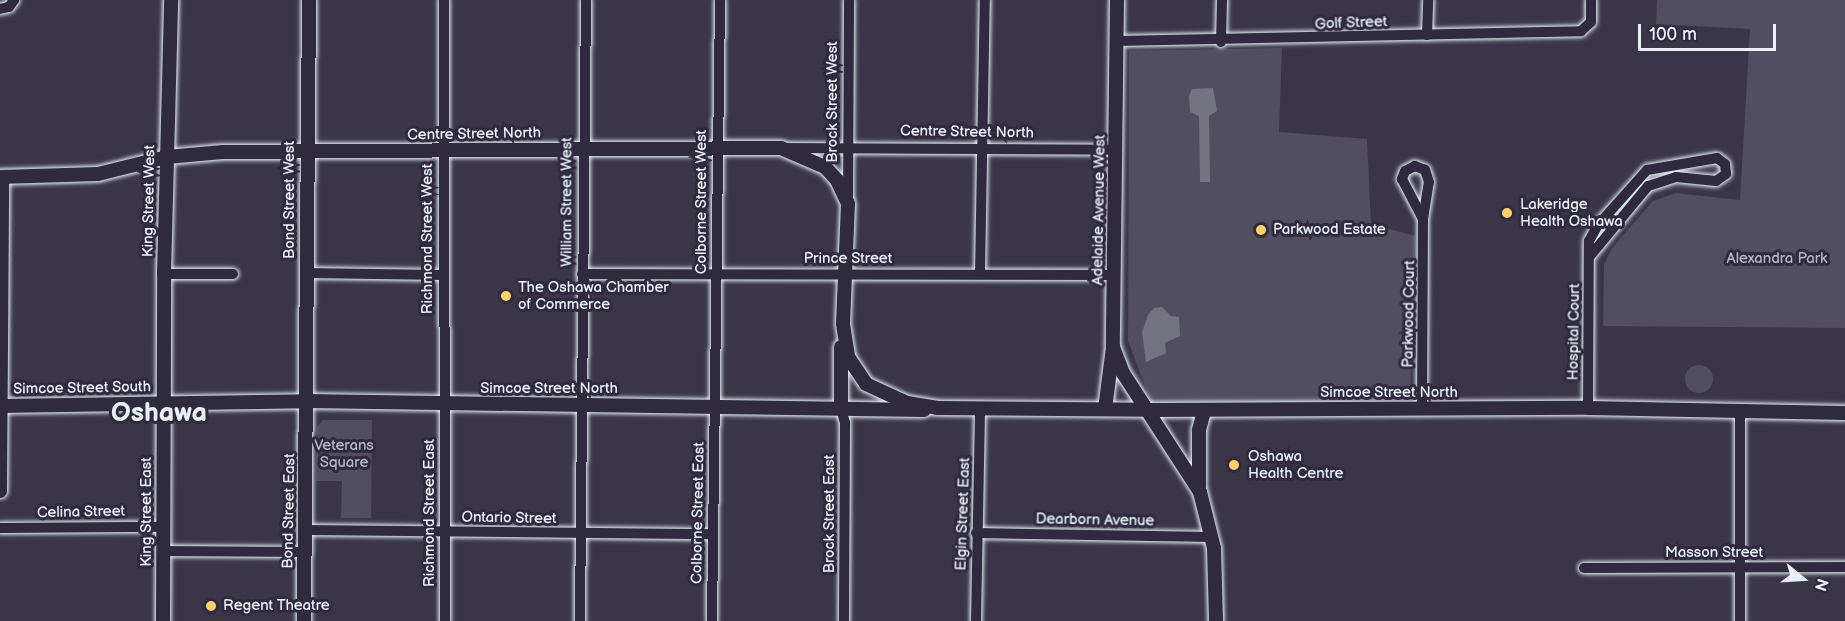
<!DOCTYPE html>
<style>
body{margin:0}
#map{position:relative;width:1845px;height:621px;overflow:hidden;background:#3a3648;font-family:"Balsamiq Sans",sans-serif}
div>[style]{position:absolute}
[style*='--x']{left:calc(var(--x)*1px);top:calc(var(--y)*1px);width:calc(var(--w)*1px);rotate:calc(var(--a)*1deg)}
.green>*{inset:0;background:#504e5f}
.round{border-radius:50%}
.water>*{inset:0;background:#737482}
.roads{filter:drop-shadow(0 0 2px #e8f1f8) drop-shadow(0 0 2px #e8f1f8)}
.minor>*{height:10px;margin:-5px;padding:0 5px;transform-origin:5px;border-radius:5px;background:#2f2a3d}
.major>*{height:14px;margin:-7px;padding:0 7px;transform-origin:7px;border-radius:7px;background:#2f2a3d}
.dots>*{width:16px;height:16px;translate:-50% -50%;box-sizing:border-box;border:3px solid #2f2a3d;border-radius:50%}
span{translate:-50% -50%;white-space:nowrap;text-align:center;line-height:1.15;-webkit-text-stroke:6px #2f2a3d;paint-order:stroke}
.street-label{font-size:15px;color:#e8f1f8}
.poi-label{font-size:15px;color:#e8f1f8}
.left{translate:0 -50%;text-align:left}
.park-label{font-size:15px;color:#b3b8c2}
.town-label{font-size:27px;color:#e8f1f8;font-weight:700}
.north{position:absolute;left:1773px;top:549px;width:60px;height:60px;-webkit-text-stroke:4px #2f2a3d;paint-order:stroke;rotate:108deg;font-size:16px;font-weight:700;line-height:24px;text-align:center;color:#e8f1f8}
.north::after{content:'';display:block;margin:auto;width:21px;height:27px;background:#e8f1f8;clip-path:polygon(50% 0,100% 100%,50% 72%,0 100%)}
.scale{position:absolute;left:1638px;top:24px;width:138px;height:27px;box-sizing:border-box;border:3px solid #e8f1f8;border-top:0;padding-left:8px;font-size:18px;line-height:21px;white-space:nowrap;color:#e8f1f8;-webkit-text-stroke:4px #2f2a3d;paint-order:stroke}
</style>
<div id="map">
<div class="green">
<i style="clip-path:polygon(1657px 0,1845px 0,1845px 328px,1603px 326px,1604px 265px,1612px 248px,1653px 201px,1676px 193px,1740px 200px,1750px 29px,1656px 24px)"></i>
<i style="clip-path:polygon(1282px 48px,1279px 132px,1367px 139px,1371px 224px,1415px 236px,1410px 400px,1152px 404px,1128px 341px,1129px 51px)"></i>
<i class="round" style="left:1685px;top:365px;width:28px;height:28px"></i>
<i style="clip-path:polygon(323px 420px,372px 420px,371px 518px,341px 518px,342px 481px,316px 481px,317px 427px)"></i>
</div>
<div class="water">
<i style="clip-path:polygon(1213px 88px,1217px 111px,1209px 116px,1210px 182px,1200px 182px,1199px 116px,1190px 112px,1189px 96px,1192px 89px)"></i>
<i style="clip-path:polygon(1162px 307px,1171px 316px,1179px 317px,1180px 336px,1165px 343px,1166px 353px,1146px 362px,1142px 332px,1148px 315px,1154px 308px)"></i>
</div>
<div class="roads">
<div class="minor">
<i style="--x:444;--y:0;--w:621;--a:89.91"></i>
<i style="--x:0;--y:9;--w:9;--a:-13"></i>
<i style="--x:9;--y:7;--w:9;--a:-54"></i>
<i style="--x:1427;--y:35;--w:35;--a:-88"></i>
<i style="--x:1117;--y:41;--w:464;--a:-1.2"></i>
<i style="--x:1581;--y:31;--w:13;--a:-42"></i>
<i style="--x:1591;--y:22;--w:22;--a:-90"></i>
<i style="--x:1221;--y:42;--w:42;--a:-88.6"></i>
<i style="--x:784;--y:148;--w:333;--a:0.3"></i>
<i style="--x:848;--y:203;--w:203;--a:-89.7"></i>
<i style="--x:306;--y:273;--w:137;--a:0.8"></i>
<i style="--x:164;--y:274;--w:69;--a:0"></i>
<i style="--x:582;--y:274;--w:532;--a:0.11"></i>
<i style="--x:980;--y:274;--w:274;--a:-89"></i>
<i style="--x:841;--y:408;--w:16;--a:75"></i>
<i style="--x:845;--y:423;--w:198;--a:90.3"></i>
<i style="--x:1588;--y:408;--w:167;--a:-89.7"></i>
<i style="--x:1589;--y:241;--w:18;--a:-61"></i>
<i style="--x:1598;--y:225;--w:74;--a:-48.3"></i>
<i style="--x:1647;--y:170;--w:71;--a:-9.7"></i>
<i style="--x:1717;--y:158;--w:10;--a:37"></i>
<i style="--x:1725;--y:164;--w:10;--a:84"></i>
<i style="--x:1726;--y:174;--w:12;--a:145"></i>
<i style="--x:1716;--y:181;--w:40;--a:-174.3"></i>
<i style="--x:1676;--y:177;--w:29;--a:162"></i>
<i style="--x:1648;--y:186;--w:91;--a:129.6"></i>
<i style="--x:1422;--y:410;--w:191;--a:-89.7"></i>
<i style="--x:1423;--y:219;--w:37;--a:-81"></i>
<i style="--x:1429;--y:182;--w:13;--a:-108"></i>
<i style="--x:1425;--y:170;--w:11;--a:-158"></i>
<i style="--x:1415;--y:166;--w:11;--a:153"></i>
<i style="--x:1405;--y:171;--w:9;--a:111"></i>
<i style="--x:1402;--y:179;--w:45;--a:62.3"></i>
<i style="--x:0;--y:528;--w:163;--a:-0.4"></i>
<i style="--x:305;--y:530;--w:408;--a:0.6"></i>
<i style="--x:976;--y:533;--w:236;--a:1"></i>
<i style="--x:163;--y:551;--w:141;--a:0.4"></i>
<i style="--x:1584;--y:568;--w:261;--a:-0.2"></i>
<i style="--x:580;--y:621;--w:621;--a:-89.45"></i>
<i style="--x:712;--y:621;--w:621;--a:-89.26"></i>
<i style="--x:976;--y:621;--w:213;--a:-88.9"></i>
<i style="--x:1740;--y:621;--w:209;--a:-90"></i>
</div>
<div class="major">
<i style="--x:1117;--y:0;--w:347;--a:90.7"></i>
<i style="--x:1113;--y:347;--w:28;--a:69"></i>
<i style="--x:1123;--y:373;--w:142;--a:57.1"></i>
<i style="--x:1200;--y:492;--w:58;--a:76"></i>
<i style="--x:1214;--y:548;--w:73;--a:88.4"></i>
<i style="--x:0;--y:177;--w:98;--a:-1.8"></i>
<i style="--x:98;--y:174;--w:71;--a:-13.8"></i>
<i style="--x:167;--y:157;--w:56;--a:-5.1"></i>
<i style="--x:223;--y:152;--w:558;--a:-0.41"></i>
<i style="--x:781;--y:148;--w:48;--a:23.4"></i>
<i style="--x:825;--y:167;--w:18;--a:47"></i>
<i style="--x:837;--y:180;--w:26;--a:65"></i>
<i style="--x:848;--y:204;--w:120;--a:92.4"></i>
<i style="--x:843;--y:324;--w:33;--a:81"></i>
<i style="--x:848;--y:357;--w:32;--a:56"></i>
<i style="--x:866;--y:384;--w:45;--a:24.9"></i>
<i style="--x:907;--y:403;--w:30;--a:9"></i>
<i style="--x:937;--y:408;--w:211;--a:0.5"></i>
<i style="--x:1148;--y:410;--w:440;--a:-0.3"></i>
<i style="--x:1588;--y:408;--w:257;--a:1.1"></i>
<i style="--x:0;--y:406;--w:307;--a:-0.9"></i>
<i style="--x:307;--y:401;--w:617;--a:0.84"></i>
<i style="--x:841;--y:408;--w:61;--a:-90"></i>
<i style="--x:1105;--y:409;--w:63;--a:-82.6"></i>
<i style="--x:1199;--y:487;--w:57;--a:-90"></i>
<i style="--x:1199;--y:430;--w:20;--a:-75"></i>
<i style="--x:0;--y:491;--w:314;--a:-89.6"></i>
<i style="--x:163;--y:621;--w:347;--a:-89.8"></i>
<i style="--x:164;--y:274;--w:274;--a:-88.5"></i>
<i style="--x:304;--y:621;--w:621;--a:-89.54"></i>
</div>
</div>
<div class="dots">
<i style="left:1507px;top:213px;background:#ffd166"></i>
<i style="left:1261px;top:230px;background:#ffd166"></i>
<i style="left:506px;top:296px;background:#ffd166"></i>
<i style="left:1234px;top:465px;background:#ffd166"></i>
<i style="left:211px;top:606px;background:#ffd166"></i>
</div>
<div class="street-label">
<span style="left:1351px;top:23px;rotate:-2deg">Golf Street</span>
<span style="left:833px;top:102px;rotate:-90deg">Brock Street West</span>
<span style="left:967px;top:132px;rotate:1deg">Centre Street North</span>
<span style="left:474px;top:134px;rotate:-1deg">Centre Street North</span>
<span style="left:290px;top:200px;rotate:-90deg">Bond Street West</span>
<span style="left:149px;top:201px;rotate:-89deg">King Street West</span>
<span style="left:567px;top:202px;rotate:-90deg">William Street West</span>
<span style="left:702px;top:202px;rotate:-90deg">Colborne Street West</span>
<span style="left:1099px;top:210px;rotate:-89deg">Adelaide Avenue West</span>
<span style="left:428px;top:239px;rotate:-90deg">Richmond Street West</span>
<span style="left:848px;top:259px">Prince Street</span>
<span style="left:1409px;top:314px;rotate:-89deg">Parkwood Court</span>
<span style="left:1574px;top:332px;rotate:-89deg">Hospital Court</span>
<span style="left:82px;top:388px;rotate:-1deg">Simcoe Street South</span>
<span style="left:549px;top:389px">Simcoe Street North</span>
<span style="left:1389px;top:393px">Simcoe Street North</span>
<span style="left:289px;top:511px;rotate:-89deg">Bond Street East</span>
<span style="left:81px;top:512px;rotate:-1deg">Celina Street</span>
<span style="left:147px;top:512px;rotate:-90deg">King Street East</span>
<span style="left:430px;top:513px;rotate:-90deg">Richmond Street East</span>
<span style="left:698px;top:513px;rotate:-89deg">Colborne Street East</span>
<span style="left:830px;top:514px;rotate:-90deg">Brock Street East</span>
<span style="left:963px;top:514px;rotate:-88deg">Elgin Street East</span>
<span style="left:509px;top:518px;rotate:1deg">Ontario Street</span>
<span style="left:1095px;top:520px;rotate:1deg">Dearborn Avenue</span>
<span style="left:1714px;top:553px">Masson Street</span>
</div>
<div class="poi-label">
<span class="left" style="left:1520px;top:213px">Lakeridge<br>Health Oshawa</span>
<span class="left" style="left:1273px;top:230px">Parkwood Estate</span>
<span class="left" style="left:518px;top:296px">The Oshawa Chamber<br>of Commerce</span>
<span class="left" style="left:1248px;top:465px">Oshawa<br>Health Centre</span>
<span class="left" style="left:223px;top:606px">Regent Theatre</span>
</div>
<div class="park-label">
<span style="left:1777px;top:259px">Alexandra Park</span>
<span style="left:344px;top:454px">Veterans<br>Square</span>
</div>
<div class="town-label">
<span style="left:159px;top:414px">Oshawa</span>
</div>
<div class="north">N</div>
<div class="scale">100 m</div>
</div>
